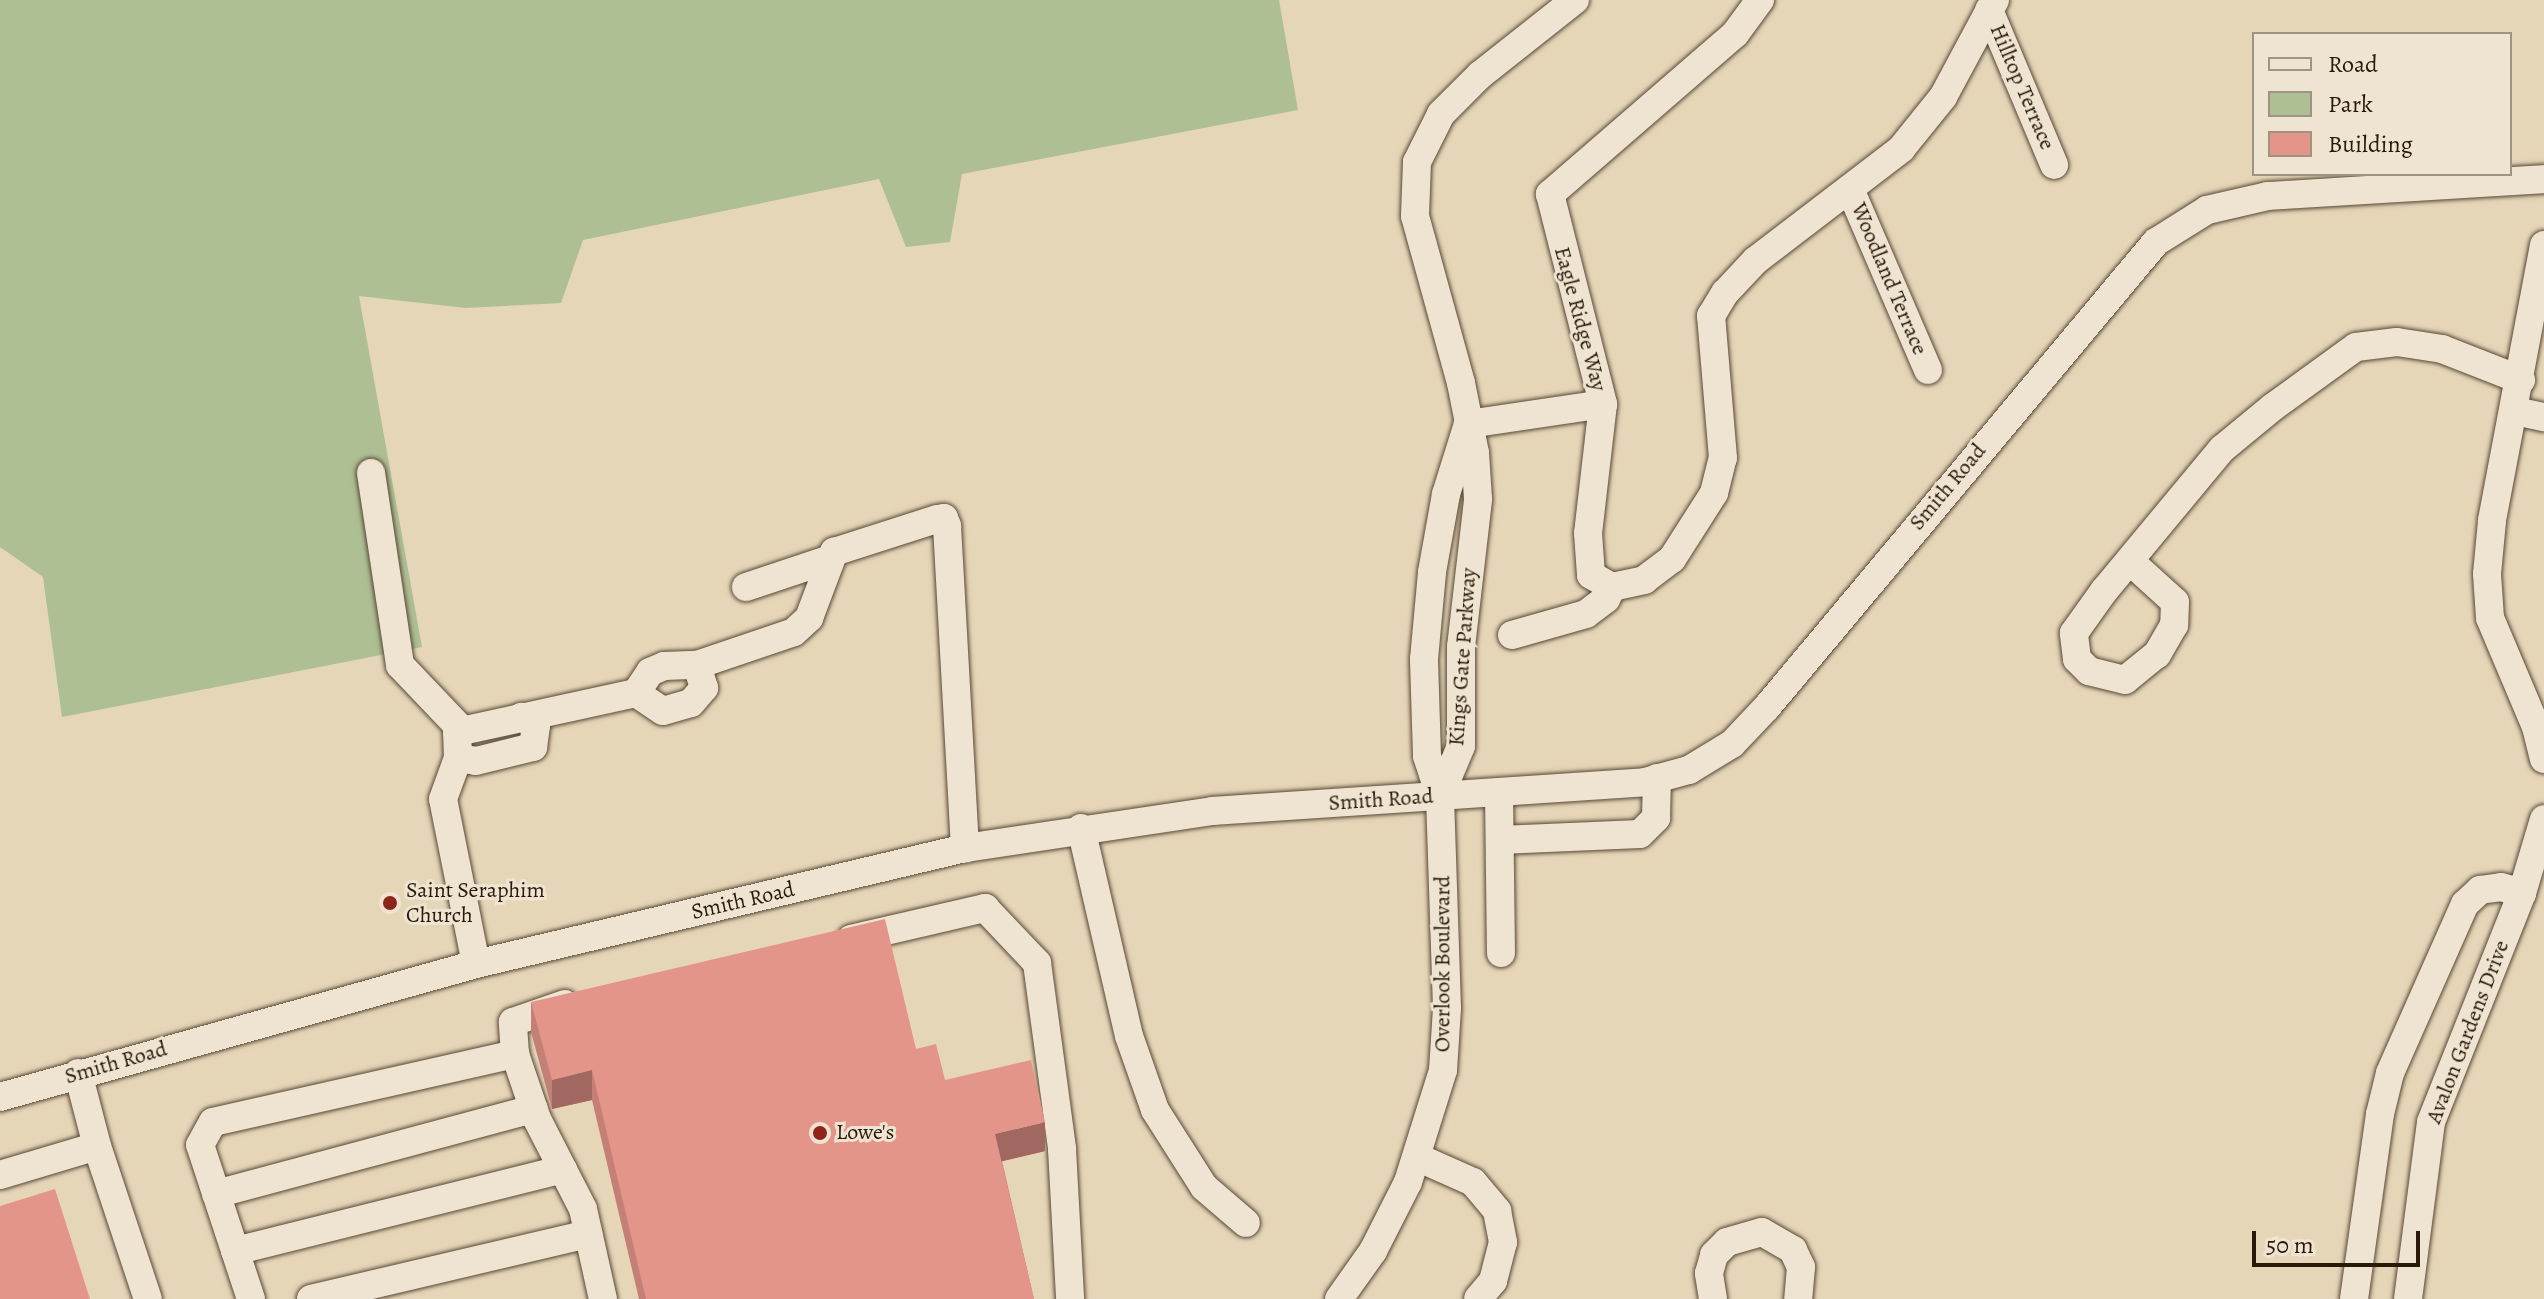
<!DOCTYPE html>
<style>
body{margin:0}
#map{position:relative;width:2544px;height:1299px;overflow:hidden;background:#e6d6b8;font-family:Alegreya,serif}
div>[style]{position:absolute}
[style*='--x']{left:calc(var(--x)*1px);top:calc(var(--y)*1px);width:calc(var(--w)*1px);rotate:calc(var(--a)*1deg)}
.green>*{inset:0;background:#aebf94}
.roads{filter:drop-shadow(0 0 2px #584835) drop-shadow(0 0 2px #584835)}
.minor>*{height:28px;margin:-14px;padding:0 14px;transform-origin:14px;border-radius:14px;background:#efe4d1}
.wall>*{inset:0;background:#c48077}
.shaded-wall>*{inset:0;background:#a06861}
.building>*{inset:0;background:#e4958a}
.dots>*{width:22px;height:22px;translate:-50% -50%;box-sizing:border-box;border:4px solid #efe4d1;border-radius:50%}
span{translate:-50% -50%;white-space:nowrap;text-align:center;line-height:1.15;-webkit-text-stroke:6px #efe4d1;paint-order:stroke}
.street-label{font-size:22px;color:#291909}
.poi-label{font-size:22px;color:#291909}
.left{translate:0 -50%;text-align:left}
.legend{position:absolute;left:2252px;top:32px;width:260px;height:144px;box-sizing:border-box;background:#efe4d1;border:2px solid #a09381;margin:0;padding:10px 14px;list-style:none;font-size:24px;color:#291909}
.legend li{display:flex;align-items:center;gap:16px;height:40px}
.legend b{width:40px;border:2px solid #a09381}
.scale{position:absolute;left:2252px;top:1231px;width:168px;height:36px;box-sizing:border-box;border:4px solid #291909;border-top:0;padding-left:10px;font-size:24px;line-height:28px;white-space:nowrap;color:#291909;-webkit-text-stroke:6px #efe4d1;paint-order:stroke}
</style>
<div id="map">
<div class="green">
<i style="clip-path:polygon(0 0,1279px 0,1298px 110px,962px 174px,950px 242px,906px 247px,879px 179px,583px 240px,561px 303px,466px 308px,359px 296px,422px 647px,62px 717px,43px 577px,0 547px)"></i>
</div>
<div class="roads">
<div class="minor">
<i style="--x:1760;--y:0;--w:42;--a:126.3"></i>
<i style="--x:1735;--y:34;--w:245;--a:139.1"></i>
<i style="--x:1550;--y:194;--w:217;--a:75.8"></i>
<i style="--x:1603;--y:404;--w:130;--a:96.6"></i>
<i style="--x:1588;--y:533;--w:42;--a:85.9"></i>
<i style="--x:1591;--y:575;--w:24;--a:30"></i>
<i style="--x:1612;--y:587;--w:33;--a:-12"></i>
<i style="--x:1644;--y:580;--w:35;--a:-37"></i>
<i style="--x:1672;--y:559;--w:78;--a:-57.5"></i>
<i style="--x:1714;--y:493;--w:36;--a:-76"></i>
<i style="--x:1723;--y:458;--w:143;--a:-94.8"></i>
<i style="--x:1711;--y:316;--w:27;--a:-59"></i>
<i style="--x:1725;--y:293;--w:45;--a:-46.8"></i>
<i style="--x:1756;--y:260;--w:183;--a:-37.4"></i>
<i style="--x:1901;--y:149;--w:67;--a:-51.1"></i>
<i style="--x:1943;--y:97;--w:110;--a:-61.8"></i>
<i style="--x:1989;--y:10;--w:168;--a:67.2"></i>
<i style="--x:1850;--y:189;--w:197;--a:66.7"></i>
<i style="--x:2544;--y:245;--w:281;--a:100.7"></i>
<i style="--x:2492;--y:521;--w:53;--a:95.4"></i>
<i style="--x:2487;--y:574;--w:44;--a:86.1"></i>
<i style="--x:2490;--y:618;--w:118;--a:67.1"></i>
<i style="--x:2536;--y:727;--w:33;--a:76"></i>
<i style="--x:2515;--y:411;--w:30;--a:12"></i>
<i style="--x:1468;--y:424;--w:136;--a:-8.4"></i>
<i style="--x:371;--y:473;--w:194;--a:81.4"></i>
<i style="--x:400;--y:665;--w:88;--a:46.4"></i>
<i style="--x:2131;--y:562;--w:59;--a:42.3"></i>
<i style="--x:2175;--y:602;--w:23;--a:92"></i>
<i style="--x:2174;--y:625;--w:34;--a:120"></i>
<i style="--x:2157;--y:654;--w:41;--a:140.9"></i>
<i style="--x:2125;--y:680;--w:37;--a:-166"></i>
<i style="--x:2089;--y:671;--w:17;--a:-135"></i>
<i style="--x:2077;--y:659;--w:26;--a:-97"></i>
<i style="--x:2074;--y:633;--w:52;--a:-54.5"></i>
<i style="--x:2104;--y:591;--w:185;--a:-50.3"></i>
<i style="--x:2222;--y:449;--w:66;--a:-39.5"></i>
<i style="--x:2273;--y:407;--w:102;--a:-35.9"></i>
<i style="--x:2356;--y:347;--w:41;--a:-7"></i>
<i style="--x:2397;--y:342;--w:46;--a:8.8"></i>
<i style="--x:2442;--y:349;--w:85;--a:21.4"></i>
<i style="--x:746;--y:587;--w:85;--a:-18.4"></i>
<i style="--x:1512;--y:635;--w:77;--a:-15.8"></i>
<i style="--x:1586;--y:614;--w:25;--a:-37"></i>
<i style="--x:1606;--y:599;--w:13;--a:-63"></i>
<i style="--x:636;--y:693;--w:32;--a:34"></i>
<i style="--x:663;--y:711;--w:29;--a:-16"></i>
<i style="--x:691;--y:703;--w:20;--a:-49"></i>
<i style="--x:704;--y:688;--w:24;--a:-107"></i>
<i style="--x:458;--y:758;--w:18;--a:9"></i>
<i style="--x:476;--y:761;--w:59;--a:-13.8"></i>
<i style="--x:533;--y:747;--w:21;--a:-82"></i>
<i style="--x:536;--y:726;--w:17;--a:-147"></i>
<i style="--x:1499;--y:792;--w:161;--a:89.3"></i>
<i style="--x:1440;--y:796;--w:54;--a:-67.2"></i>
<i style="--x:1461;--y:746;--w:99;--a:-90"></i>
<i style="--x:1461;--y:647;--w:149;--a:-83.4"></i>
<i style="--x:1478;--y:499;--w:46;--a:-93.7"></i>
<i style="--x:1475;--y:453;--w:71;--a:-101.3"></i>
<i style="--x:1461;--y:383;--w:173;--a:-105.4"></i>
<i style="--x:1415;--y:216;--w:54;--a:-87.9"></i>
<i style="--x:1417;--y:162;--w:54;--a:-63.4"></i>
<i style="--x:1441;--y:114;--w:55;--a:-45"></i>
<i style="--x:1480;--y:75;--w:121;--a:-38.3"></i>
<i style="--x:1081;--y:828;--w:213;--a:77"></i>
<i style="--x:1129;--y:1036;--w:78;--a:70.6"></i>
<i style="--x:1155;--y:1110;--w:91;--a:57.5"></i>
<i style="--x:1204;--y:1187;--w:55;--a:40.6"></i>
<i style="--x:1500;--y:840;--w:140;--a:-2.5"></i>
<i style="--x:1640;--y:834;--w:23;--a:-45"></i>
<i style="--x:1656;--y:818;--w:40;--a:-88.6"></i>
<i style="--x:851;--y:939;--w:138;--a:-13"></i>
<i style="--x:985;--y:908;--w:76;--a:46.6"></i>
<i style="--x:1037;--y:963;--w:188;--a:82.3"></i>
<i style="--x:1062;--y:1149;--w:150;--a:86.9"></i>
<i style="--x:476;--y:964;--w:168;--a:-101.3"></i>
<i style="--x:443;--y:799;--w:44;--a:-69.9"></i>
<i style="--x:458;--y:758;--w:26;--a:-92"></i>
<i style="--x:457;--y:732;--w:183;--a:-12.3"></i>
<i style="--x:636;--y:693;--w:25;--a:-56"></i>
<i style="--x:650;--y:672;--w:15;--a:-23"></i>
<i style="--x:664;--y:666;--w:33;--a:-2"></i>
<i style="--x:697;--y:665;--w:102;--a:-18.8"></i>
<i style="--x:794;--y:632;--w:21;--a:-43"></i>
<i style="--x:809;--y:618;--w:71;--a:-69.3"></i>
<i style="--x:834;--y:552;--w:108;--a:-17.8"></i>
<i style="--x:937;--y:519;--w:7;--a:-8"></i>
<i style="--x:944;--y:518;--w:9;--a:69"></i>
<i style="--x:947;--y:526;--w:323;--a:86.8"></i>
<i style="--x:515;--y:1054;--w:32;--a:-94"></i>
<i style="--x:513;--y:1022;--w:55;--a:-19.1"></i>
<i style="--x:78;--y:1073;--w:75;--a:75.4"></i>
<i style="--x:0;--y:1097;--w:494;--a:-15.6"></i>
<i style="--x:476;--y:964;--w:503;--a:-13.34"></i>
<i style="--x:965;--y:848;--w:250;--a:-8.5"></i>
<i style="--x:1212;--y:811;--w:434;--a:-3.8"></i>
<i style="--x:1645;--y:782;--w:46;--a:-15.3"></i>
<i style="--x:1689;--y:770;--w:50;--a:-31.2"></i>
<i style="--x:1732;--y:744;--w:51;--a:-46.6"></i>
<i style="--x:1767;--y:707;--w:606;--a:-50.09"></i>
<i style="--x:2156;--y:242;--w:60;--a:-32.1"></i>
<i style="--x:2207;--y:210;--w:63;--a:-12.9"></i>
<i style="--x:2268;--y:196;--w:277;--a:-3.5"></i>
<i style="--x:1419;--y:1158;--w:59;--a:24"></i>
<i style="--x:1473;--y:1182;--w:38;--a:50"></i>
<i style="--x:1497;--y:1211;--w:32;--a:79"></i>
<i style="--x:1503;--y:1242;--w:40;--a:104.4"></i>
<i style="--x:1493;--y:1281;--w:23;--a:130"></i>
<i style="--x:0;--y:1175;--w:101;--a:-16.6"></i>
<i style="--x:97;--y:1146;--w:161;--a:71.6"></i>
<i style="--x:216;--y:1194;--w:329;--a:-15"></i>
<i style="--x:235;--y:1251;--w:338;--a:-14"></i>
<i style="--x:251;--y:1299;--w:162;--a:-108.3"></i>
<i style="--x:200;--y:1145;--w:26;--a:-61"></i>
<i style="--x:213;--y:1122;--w:310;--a:-12.7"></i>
<i style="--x:515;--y:1054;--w:69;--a:71.3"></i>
<i style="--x:537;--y:1119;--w:101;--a:62.9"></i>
<i style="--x:583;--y:1209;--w:92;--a:77.5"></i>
<i style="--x:311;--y:1299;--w:285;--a:-13.2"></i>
<i style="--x:1339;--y:1299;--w:59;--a:-54.7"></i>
<i style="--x:1373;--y:1251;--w:77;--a:-63.1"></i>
<i style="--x:1408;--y:1182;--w:117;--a:-72.6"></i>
<i style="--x:1443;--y:1070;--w:62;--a:-86.3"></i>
<i style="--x:1447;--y:1008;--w:212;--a:-91.9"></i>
<i style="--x:1440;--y:796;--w:42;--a:-108"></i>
<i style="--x:1427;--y:756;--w:97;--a:-91.8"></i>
<i style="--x:1424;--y:659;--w:87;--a:-84.7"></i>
<i style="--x:1432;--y:572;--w:79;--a:-79.8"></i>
<i style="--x:1446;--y:494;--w:73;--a:-72.6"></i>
<i style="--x:1713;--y:1299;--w:26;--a:-99"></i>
<i style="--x:1709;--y:1273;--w:19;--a:-74"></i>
<i style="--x:1714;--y:1255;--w:18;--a:-45"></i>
<i style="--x:1727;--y:1242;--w:36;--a:-16"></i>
<i style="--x:1762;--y:1232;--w:36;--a:30"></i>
<i style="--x:1793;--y:1250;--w:19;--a:65"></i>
<i style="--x:1801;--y:1267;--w:32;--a:95"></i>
<i style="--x:2354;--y:1299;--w:187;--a:-82"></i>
<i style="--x:2380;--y:1114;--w:42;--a:-76.3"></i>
<i style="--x:2390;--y:1073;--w:185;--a:-66.1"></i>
<i style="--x:2465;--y:904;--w:21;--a:-43"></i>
<i style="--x:2480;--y:890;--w:21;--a:-8"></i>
<i style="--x:2501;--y:887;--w:22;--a:16"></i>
<i style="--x:2408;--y:1299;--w:178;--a:-82.6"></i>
<i style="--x:2431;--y:1122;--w:246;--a:-68.3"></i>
<i style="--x:2522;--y:893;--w:77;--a:-73.4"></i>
</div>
</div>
<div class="wall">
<i style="clip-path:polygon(531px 1002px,916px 1049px,945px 1080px,1045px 1151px,1002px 1161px,1034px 1299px,639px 1299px,592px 1100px,552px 1109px,531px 1032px)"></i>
</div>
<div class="shaded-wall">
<i style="clip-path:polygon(592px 1070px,592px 1100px,552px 1109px,552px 1080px)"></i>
<i style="clip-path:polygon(1045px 1122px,1045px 1151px,995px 1163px,995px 1134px)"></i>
</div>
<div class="building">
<i style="clip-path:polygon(885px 919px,916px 1049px,936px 1044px,945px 1080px,1031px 1060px,1045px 1122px,995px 1134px,1034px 1299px,646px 1299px,592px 1070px,552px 1080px,531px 1002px)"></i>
<i style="clip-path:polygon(55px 1189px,90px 1299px,0 1299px,0 1206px)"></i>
</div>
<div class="dots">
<i style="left:390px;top:903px;background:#8f2418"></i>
<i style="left:820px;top:1133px;background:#8f2418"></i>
</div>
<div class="street-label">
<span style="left:2022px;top:87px;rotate:67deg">Hilltop Terrace</span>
<span style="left:1889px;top:279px;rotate:67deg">Woodland Terrace</span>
<span style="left:1580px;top:319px;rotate:75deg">Eagle Ridge Way</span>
<span style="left:1948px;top:487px;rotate:-50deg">Smith Road</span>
<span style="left:1463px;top:657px;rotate:-86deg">Kings Gate Parkway</span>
<span style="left:1381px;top:800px;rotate:-4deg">Smith Road</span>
<span style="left:743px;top:901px;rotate:-13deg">Smith Road</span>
<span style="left:1443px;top:964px;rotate:-90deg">Overlook Boulevard</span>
<span style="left:2468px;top:1032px;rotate:-69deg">Avalon Gardens Drive</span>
<span style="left:116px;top:1063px;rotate:-16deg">Smith Road</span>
</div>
<div class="poi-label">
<span class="left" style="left:406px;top:903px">Saint Seraphim<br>Church</span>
<span class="left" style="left:836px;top:1133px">Lowe's</span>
</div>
<ul class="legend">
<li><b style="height:10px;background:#efe4d1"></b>Road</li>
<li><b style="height:22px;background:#aebf94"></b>Park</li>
<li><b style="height:22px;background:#e4958a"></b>Building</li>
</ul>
<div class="scale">50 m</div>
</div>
